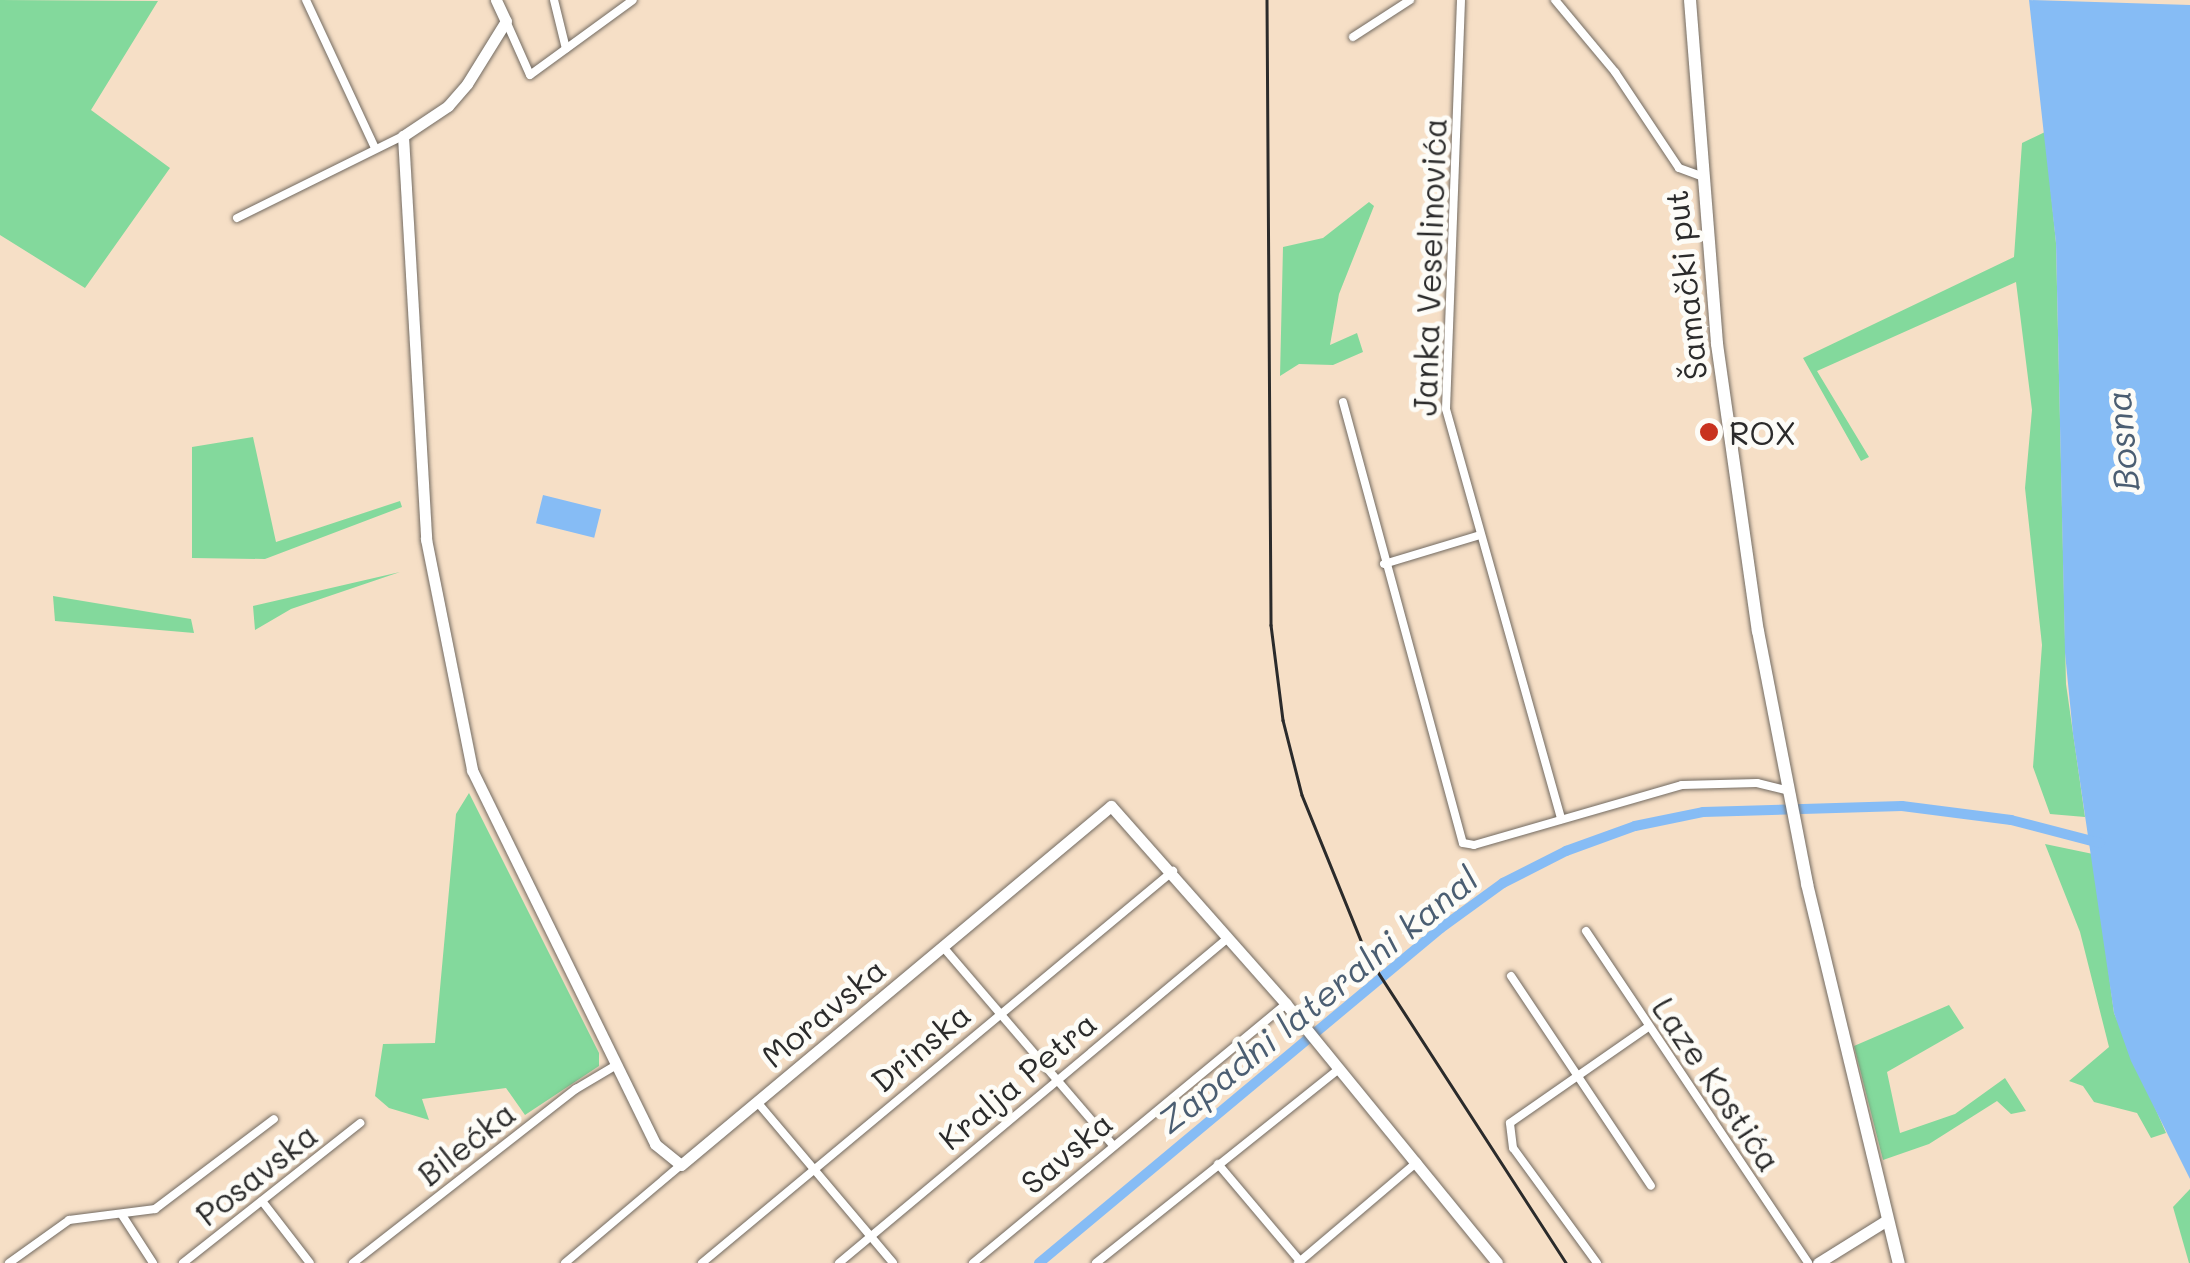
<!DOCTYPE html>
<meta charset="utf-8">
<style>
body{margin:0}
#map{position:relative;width:2190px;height:1263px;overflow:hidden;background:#f6dfc6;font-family:Mali,sans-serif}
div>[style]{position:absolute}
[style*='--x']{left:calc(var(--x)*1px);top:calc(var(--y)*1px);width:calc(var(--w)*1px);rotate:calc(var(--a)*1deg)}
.green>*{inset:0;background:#83d99c}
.water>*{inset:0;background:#86bcf5;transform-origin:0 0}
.canal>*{height:10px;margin:-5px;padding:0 5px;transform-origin:5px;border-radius:5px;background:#86bcf5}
.roads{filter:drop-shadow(0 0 2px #726a61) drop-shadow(0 0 2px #726a61)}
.street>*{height:8px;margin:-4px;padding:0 4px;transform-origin:4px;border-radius:4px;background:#fff}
.secondary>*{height:11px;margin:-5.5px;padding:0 5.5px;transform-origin:5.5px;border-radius:5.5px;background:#fff}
.primary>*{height:12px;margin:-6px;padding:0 6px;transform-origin:6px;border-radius:6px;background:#fff}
.rail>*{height:2.5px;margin:-1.25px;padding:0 1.25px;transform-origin:1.25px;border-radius:1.25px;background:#2b2b2b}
.dots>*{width:28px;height:28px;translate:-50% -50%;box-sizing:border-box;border:5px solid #fdfcf7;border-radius:50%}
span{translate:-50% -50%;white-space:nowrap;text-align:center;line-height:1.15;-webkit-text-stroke:10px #fdfcf7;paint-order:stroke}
.street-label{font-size:32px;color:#2b2b2b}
.poi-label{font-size:32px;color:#2b2b2b}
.left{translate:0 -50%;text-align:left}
.water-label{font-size:35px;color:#4b5e72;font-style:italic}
</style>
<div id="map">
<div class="green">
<i style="clip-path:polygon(0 0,158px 1px,91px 110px,170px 168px,85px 288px,0 235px)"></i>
<i style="clip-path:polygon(2045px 132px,2056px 243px,2066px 684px,2085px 817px,2050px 814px,2033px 767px,2042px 645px,2025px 488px,2032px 410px,2016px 282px,1817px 371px,1869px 457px,1861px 461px,1803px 358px,2014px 257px,2022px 143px)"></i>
<i style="clip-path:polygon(1369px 202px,1374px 206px,1339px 294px,1330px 345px,1357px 333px,1363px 352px,1333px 365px,1299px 364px,1280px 376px,1283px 247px,1323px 238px)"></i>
<i style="clip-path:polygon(253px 437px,276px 542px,400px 501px,402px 507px,265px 559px,192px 558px,192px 447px)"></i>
<i style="clip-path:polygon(400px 572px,291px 609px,255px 630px,253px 606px)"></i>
<i style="clip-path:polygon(53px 596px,191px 619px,194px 633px,55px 621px)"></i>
<i style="clip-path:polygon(469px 793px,599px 1053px,599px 1066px,525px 1115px,506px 1088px,422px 1099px,429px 1120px,389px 1108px,375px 1096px,383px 1044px,435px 1043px,456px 814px)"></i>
<i style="clip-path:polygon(2045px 844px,2093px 854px,2114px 1013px,2166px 1133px,2151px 1138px,2137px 1113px,2094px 1102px,2083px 1086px,2069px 1081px,2109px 1047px,2080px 932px)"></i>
<i style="clip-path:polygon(1949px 1005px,1964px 1028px,1887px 1072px,1900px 1133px,1955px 1114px,2005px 1078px,2026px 1111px,2011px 1114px,1997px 1101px,1929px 1144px,1883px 1160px,1854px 1046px)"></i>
<i style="clip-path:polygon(2190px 1189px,2190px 1263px,2189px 1263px,2173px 1207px)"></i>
</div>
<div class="water">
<i style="clip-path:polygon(2029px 0,2190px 5px,2190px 1179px,2131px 1061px,2114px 1013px,2073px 734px,2065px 653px,2056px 243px)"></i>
<i style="left:543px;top:495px;width:60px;height:29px;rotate:14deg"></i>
</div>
<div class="canal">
<i style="--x:1039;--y:1263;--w:523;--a:-39.81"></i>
<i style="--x:1441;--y:928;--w:77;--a:-36"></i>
<i style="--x:1503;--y:883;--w:71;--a:-26.9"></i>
<i style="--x:1566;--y:851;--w:73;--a:-19.9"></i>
<i style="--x:1635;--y:826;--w:69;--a:-11.6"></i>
<i style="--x:1703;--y:812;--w:199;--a:-1.7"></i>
<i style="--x:1902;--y:806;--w:110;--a:7.3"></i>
<i style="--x:2011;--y:820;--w:92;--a:14.5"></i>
</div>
<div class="roads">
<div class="street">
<i style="--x:306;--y:0;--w:163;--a:65"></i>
<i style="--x:554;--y:0;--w:50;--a:76.2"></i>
<i style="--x:1461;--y:0;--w:409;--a:92.1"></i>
<i style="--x:1446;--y:409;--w:426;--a:74.3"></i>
<i style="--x:1555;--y:0;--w:94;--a:50.2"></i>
<i style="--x:1615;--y:72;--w:115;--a:56.3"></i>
<i style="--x:1679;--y:168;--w:23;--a:20"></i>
<i style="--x:506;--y:21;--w:59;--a:66"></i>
<i style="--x:530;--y:75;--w:127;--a:-36.1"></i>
<i style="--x:1353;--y:37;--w:68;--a:-33"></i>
<i style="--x:237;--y:218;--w:185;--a:-26.3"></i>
<i style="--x:1343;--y:402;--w:457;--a:74.8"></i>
<i style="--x:1463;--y:843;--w:11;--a:10"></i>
<i style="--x:1474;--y:845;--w:216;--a:-16.1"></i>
<i style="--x:1682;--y:785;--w:75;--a:-1.5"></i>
<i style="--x:1757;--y:783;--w:34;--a:14"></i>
<i style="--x:1384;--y:564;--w:97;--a:-16.8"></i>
<i style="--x:1586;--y:931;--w:399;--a:56.2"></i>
<i style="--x:943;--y:947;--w:261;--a:49.4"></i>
<i style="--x:1511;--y:976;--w:252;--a:56.3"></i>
<i style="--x:758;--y:1103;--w:209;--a:49.8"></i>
<i style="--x:1218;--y:1164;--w:127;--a:49.8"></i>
<i style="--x:262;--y:1201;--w:78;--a:52.3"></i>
<i style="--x:122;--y:1215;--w:57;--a:57.1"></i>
<i style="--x:9;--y:1263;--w:74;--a:-35.6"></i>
<i style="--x:69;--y:1220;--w:87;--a:-7.3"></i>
<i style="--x:155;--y:1209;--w:149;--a:-37.1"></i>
<i style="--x:183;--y:1263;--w:226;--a:-38.3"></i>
<i style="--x:353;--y:1263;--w:283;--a:-38"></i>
<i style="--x:576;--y:1089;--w:43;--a:-30.7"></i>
<i style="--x:565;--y:1263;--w:152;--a:-40.2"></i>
<i style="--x:702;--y:1263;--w:613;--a:-39.77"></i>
<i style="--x:839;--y:1263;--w:507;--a:-39.88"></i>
<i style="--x:973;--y:1263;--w:406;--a:-39.6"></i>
<i style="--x:1096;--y:1263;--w:311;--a:-38.6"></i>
<i style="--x:1298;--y:1263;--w:156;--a:-40.3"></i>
<i style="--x:1597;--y:1263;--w:142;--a:-126.1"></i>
<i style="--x:1513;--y:1148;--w:25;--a:-97"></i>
<i style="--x:1510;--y:1123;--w:168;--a:-34.8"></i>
</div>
<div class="secondary">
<i style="--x:496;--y:0;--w:23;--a:65"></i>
<i style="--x:506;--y:21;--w:74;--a:121.8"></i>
<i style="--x:467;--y:84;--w:29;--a:131"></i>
<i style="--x:448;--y:106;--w:54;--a:146.3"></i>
<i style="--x:403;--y:136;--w:404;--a:86.7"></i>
<i style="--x:426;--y:539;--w:236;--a:78.7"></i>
<i style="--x:472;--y:770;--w:416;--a:63.9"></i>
<i style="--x:655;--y:1144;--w:33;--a:39"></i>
<i style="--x:681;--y:1165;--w:560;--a:-39.86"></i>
<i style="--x:1111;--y:806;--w:264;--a:48.5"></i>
<i style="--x:1286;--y:1004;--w:334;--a:50.8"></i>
<i style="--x:1818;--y:1263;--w:81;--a:-31.9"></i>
</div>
<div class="primary">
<i style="--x:1690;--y:0;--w:345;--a:85.5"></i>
<i style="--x:1717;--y:344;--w:290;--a:81.9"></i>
<i style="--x:1758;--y:631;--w:258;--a:79"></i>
<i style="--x:1807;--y:884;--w:390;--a:76.4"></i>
</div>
</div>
<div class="rail">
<i style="--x:1267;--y:0;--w:625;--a:89.63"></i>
<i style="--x:1271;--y:625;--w:96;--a:82.8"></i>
<i style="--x:1283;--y:720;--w:77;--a:75.8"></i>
<i style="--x:1302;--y:795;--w:173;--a:67.9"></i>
<i style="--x:1367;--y:955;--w:367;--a:57.1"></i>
</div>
<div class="dots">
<i style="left:1709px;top:432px;background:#c8321e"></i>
</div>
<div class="street-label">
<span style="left:1429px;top:267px;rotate:-88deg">Janka Veselinovića</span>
<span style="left:1685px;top:285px;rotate:-96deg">Šamački put</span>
<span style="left:823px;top:1012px;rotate:-40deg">Moravska</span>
<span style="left:920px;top:1047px;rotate:-40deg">Drinska</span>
<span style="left:1017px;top:1080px;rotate:-40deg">Kralja Petra</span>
<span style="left:1717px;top:1084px;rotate:56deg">Laze Kostića</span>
<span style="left:466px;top:1143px;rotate:-38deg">Bilećka</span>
<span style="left:1066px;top:1152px;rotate:-40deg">Savska</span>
<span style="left:256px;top:1174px;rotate:-38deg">Posavska</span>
</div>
<div class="poi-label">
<span class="left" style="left:1729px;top:432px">ROX</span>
</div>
<div class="water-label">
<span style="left:2121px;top:441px;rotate:-95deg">Bosna</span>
<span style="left:1317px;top:999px;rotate:-39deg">Zapadni lateralni kanal</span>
</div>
</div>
